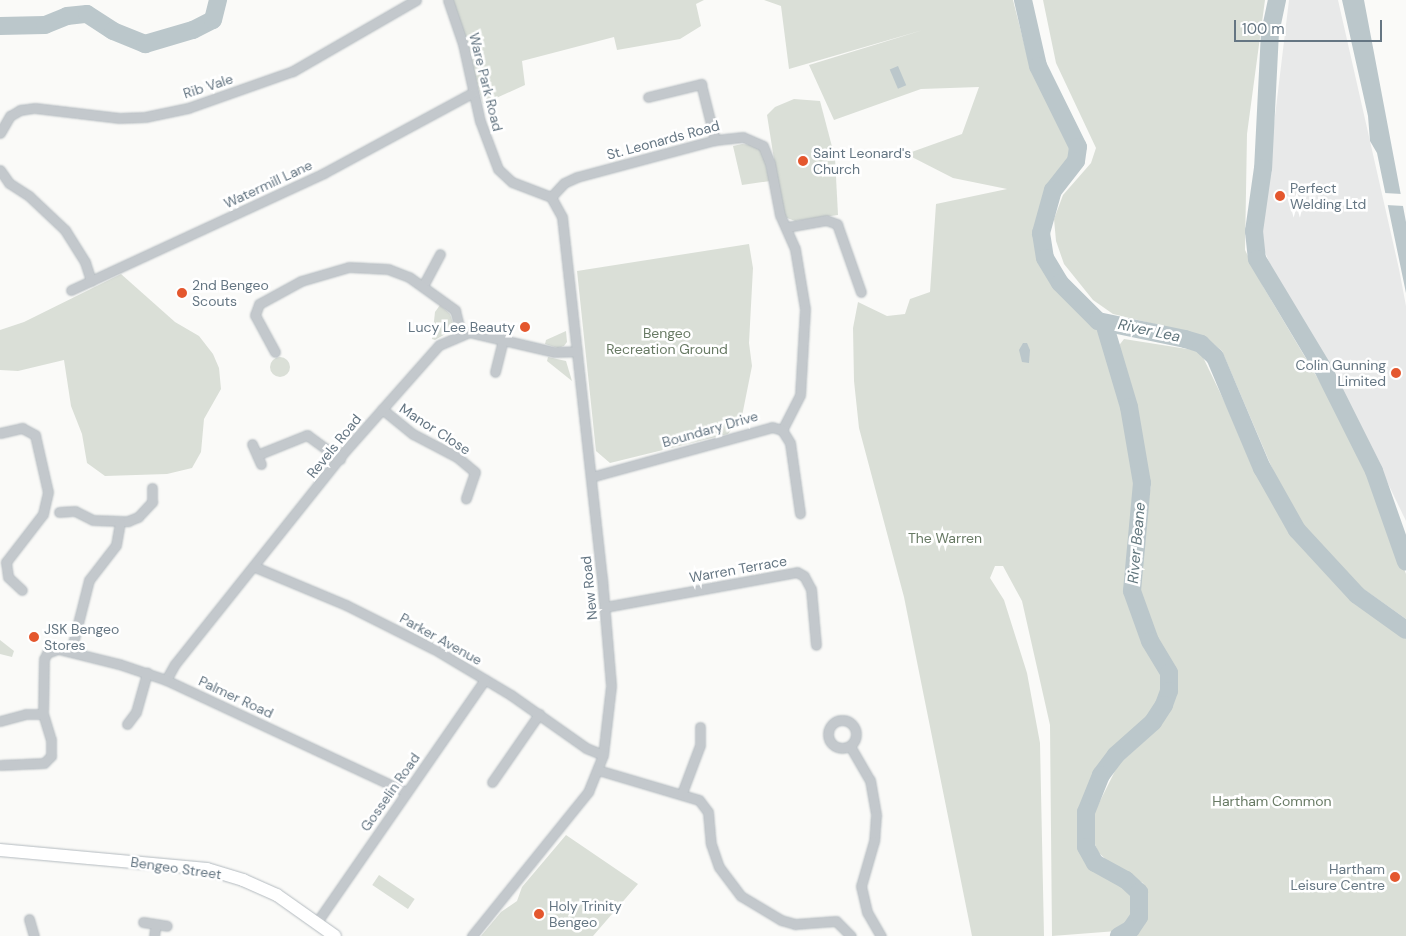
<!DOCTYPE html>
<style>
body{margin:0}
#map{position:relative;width:1406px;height:936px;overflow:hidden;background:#fafaf8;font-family:"DM Sans",sans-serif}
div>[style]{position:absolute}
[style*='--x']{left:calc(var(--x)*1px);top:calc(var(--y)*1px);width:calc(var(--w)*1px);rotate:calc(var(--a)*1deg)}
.built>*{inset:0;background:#e8e9e9}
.green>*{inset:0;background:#dadfd7;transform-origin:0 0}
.round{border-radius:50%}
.water>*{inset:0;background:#bbc7cb;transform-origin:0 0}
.pier>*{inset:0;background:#fafaf8}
.river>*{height:18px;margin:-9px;padding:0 9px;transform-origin:9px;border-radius:9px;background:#bbc7cb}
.roads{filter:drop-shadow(0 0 1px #b3babf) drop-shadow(0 0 1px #b3babf)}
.street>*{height:9px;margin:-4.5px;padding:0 4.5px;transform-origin:4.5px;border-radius:4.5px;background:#c3c8cc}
.street>.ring{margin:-4.5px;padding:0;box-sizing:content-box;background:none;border:9px solid #c3c8cc;border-radius:50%}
.secondary>*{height:12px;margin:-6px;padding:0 6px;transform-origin:6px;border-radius:6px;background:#fff}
.dots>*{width:14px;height:14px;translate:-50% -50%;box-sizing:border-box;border:2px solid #fff;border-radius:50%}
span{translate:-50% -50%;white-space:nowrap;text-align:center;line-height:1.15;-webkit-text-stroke:5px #fff;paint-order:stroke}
.street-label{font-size:14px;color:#657683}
.poi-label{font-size:14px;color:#657683}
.left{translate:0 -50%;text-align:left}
.right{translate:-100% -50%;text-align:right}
.park-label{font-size:14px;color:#687a64}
.water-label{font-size:15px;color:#60757c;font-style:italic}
.scale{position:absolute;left:1234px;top:20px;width:148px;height:22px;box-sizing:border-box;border:2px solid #657683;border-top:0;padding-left:6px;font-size:15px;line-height:18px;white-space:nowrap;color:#657683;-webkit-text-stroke:4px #fff;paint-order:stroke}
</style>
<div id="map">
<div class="built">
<i style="clip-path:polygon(1289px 0,1338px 0,1399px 269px,1406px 306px,1406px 521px,1341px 386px,1272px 269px,1260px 240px)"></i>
</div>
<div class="green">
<i style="clip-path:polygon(453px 0,704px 0,696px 4px,701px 26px,680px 39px,617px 50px,614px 37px,522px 61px,525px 85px,483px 104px)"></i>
<i style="clip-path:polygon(764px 0,1013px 0,1031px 71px,1067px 138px,1071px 160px,1056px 178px,1040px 209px,1037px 252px,1054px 285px,1101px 325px,1109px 352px,1127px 422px,1136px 480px,1137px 495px,1127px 564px,1131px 593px,1147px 642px,1164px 669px,1167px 684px,1160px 708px,1151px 720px,1118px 743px,1101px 764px,1078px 818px,1077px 840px,1086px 860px,1101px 874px,1126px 887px,1133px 897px,1133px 919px,1117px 931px,1052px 936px,1050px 725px,1022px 601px,1003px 566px,995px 566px,990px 578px,1004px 600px,1027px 673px,1040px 743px,1044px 936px,972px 936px,904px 597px,859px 428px,854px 381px,853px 328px,858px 302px,887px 316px,905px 314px,910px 299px,930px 292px,936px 204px,1007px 189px,953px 178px,906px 154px,962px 134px,979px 87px,921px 89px,834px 120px,809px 65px,923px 30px,789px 69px,781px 6px)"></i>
<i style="clip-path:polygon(1043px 0,1265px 0,1247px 134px,1245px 250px,1264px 288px,1343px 421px,1377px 491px,1406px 574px,1406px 619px,1355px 583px,1300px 525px,1281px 489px,1222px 351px,1204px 336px,1113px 314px,1093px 300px,1064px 264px,1056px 241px,1054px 219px,1063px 195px,1091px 163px,1096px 148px,1056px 63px)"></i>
<i style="clip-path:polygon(794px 99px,820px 101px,835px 158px,838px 215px,795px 221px,787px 218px,782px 210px,767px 115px,775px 107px)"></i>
<i style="clip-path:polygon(742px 144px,753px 145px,763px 152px,770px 181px,742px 185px,733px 146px)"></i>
<i style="clip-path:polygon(749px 244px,753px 268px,749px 343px,752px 366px,742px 416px,728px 434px,610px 463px,596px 451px,577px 271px)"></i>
<i style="clip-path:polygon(121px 274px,175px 322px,199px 336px,213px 354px,219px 368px,221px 389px,204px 419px,201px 452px,192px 468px,167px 474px,105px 476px,87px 463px,82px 434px,71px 406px,64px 360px,18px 371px,0 370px,0 330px,24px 322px)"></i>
<i style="clip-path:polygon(440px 305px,450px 314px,453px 323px,447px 333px,435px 340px,432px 339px,435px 312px)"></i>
<i style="clip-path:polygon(566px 331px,567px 342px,564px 346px,558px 348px,545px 344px,546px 340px)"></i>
<i style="clip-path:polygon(1124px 339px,1200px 351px,1282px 521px,1305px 551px,1349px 595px,1406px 633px,1406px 936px,1131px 936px,1143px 920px,1148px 903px,1147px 895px,1143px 883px,1115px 868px,1098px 852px,1091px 834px,1095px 811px,1118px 765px,1160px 727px,1168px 712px,1176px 675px,1151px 627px,1141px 597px,1139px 567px,1151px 484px,1117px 348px)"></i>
<i class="round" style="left:270px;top:357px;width:20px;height:20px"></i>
<i style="clip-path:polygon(548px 357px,566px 361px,572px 381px,547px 361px)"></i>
<i style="clip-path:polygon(0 640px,14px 651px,12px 657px,0 654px)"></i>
<i style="clip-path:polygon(566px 835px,638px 884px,593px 936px,481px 936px,501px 912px,517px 901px,522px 887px)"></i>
<i style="left:379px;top:875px;width:43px;height:12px;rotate:34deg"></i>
</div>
<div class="water">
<i style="clip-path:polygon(1342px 0,1364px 0,1406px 222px,1406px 293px,1377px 153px,1370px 141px,1368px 116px)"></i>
<i style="left:898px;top:66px;width:21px;height:9px;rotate:67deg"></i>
<i style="clip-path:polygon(1023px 343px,1027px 343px,1030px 350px,1029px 363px,1022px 362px,1019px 350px)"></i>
</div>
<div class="pier">
<i style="clip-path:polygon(1384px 193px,1402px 194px,1404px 206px,1386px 205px)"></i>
</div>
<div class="river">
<i style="--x:1023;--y:0;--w:68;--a:77.2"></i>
<i style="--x:1038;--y:66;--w:90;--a:63.7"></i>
<i style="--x:1078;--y:147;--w:14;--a:98"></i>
<i style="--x:1076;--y:161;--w:37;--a:128"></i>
<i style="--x:1053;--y:190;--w:45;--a:105.6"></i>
<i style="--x:1041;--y:233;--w:25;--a:81"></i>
<i style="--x:1045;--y:258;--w:29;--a:59"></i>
<i style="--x:1060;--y:283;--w:54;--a:45"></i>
<i style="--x:1098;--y:321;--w:89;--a:11.7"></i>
<i style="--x:1185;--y:339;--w:17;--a:17"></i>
<i style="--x:1201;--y:344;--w:19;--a:43"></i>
<i style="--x:1215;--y:357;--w:121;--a:67.1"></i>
<i style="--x:1262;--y:468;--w:71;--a:60.6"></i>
<i style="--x:1297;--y:530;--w:88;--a:47.3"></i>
<i style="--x:1357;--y:595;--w:60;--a:35.5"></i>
<i style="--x:1277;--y:0;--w:33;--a:102"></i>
<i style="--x:1270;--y:32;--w:136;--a:92.9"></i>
<i style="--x:1263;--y:168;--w:64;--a:98.1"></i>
<i style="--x:1254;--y:231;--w:28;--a:84"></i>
<i style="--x:1257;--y:259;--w:126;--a:59"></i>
<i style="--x:1322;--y:367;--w:116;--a:63.4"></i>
<i style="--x:1374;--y:471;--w:96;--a:70.6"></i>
<i style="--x:0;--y:26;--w:45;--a:-1.3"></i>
<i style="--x:45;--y:25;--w:24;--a:-22"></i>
<i style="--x:67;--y:16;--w:20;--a:-6"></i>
<i style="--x:87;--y:14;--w:31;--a:33"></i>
<i style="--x:113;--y:31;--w:35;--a:22"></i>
<i style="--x:145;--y:44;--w:50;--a:-16.3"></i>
<i style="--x:193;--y:30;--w:22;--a:-27"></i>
<i style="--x:213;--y:20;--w:21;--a:-76"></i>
<i style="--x:1104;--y:323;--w:88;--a:73.4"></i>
<i style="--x:1129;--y:407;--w:77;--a:80.3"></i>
<i style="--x:1142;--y:483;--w:108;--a:95.3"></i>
<i style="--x:1132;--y:591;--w:53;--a:70.2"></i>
<i style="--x:1150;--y:641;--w:37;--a:59"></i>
<i style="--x:1169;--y:673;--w:18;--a:90"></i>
<i style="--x:1169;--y:691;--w:15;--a:110"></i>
<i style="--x:1164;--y:705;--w:20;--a:123"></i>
<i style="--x:1153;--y:722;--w:50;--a:138.3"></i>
<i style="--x:1116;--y:755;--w:25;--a:127"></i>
<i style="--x:1101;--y:775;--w:40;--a:112"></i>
<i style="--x:1086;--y:812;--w:35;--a:90"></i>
<i style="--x:1086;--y:847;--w:18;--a:61"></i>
<i style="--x:1095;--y:863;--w:35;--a:29"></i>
<i style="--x:1126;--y:880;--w:18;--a:43"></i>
<i style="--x:1139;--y:892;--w:25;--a:90"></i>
<i style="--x:1139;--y:917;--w:14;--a:124"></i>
<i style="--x:1131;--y:929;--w:14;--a:150"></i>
</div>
<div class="roads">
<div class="street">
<i style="--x:448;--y:0;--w:46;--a:71.2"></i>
<i style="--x:463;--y:44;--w:79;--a:77.6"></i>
<i style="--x:480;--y:121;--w:51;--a:69.4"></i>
<i style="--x:498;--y:169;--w:19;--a:43"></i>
<i style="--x:512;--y:182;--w:42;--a:21"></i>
<i style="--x:551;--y:197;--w:23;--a:61"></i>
<i style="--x:562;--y:217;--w:363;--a:83.7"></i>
<i style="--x:602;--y:578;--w:108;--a:85.2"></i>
<i style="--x:611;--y:686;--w:69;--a:96.6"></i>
<i style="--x:603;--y:755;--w:40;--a:112"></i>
<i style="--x:588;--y:792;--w:185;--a:128.9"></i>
<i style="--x:648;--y:97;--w:55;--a:-13.8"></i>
<i style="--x:701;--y:84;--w:58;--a:76"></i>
<i style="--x:0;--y:133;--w:20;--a:-60"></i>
<i style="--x:10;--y:116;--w:12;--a:-31"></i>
<i style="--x:20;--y:110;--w:15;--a:-8"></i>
<i style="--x:35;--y:108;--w:85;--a:6.8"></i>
<i style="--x:119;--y:118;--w:26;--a:-2"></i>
<i style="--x:145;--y:117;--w:44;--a:-11.8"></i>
<i style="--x:188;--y:108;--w:111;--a:-19.4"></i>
<i style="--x:293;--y:71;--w:142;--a:-30"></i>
<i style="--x:0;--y:170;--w:16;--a:55"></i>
<i style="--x:9;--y:183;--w:24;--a:33"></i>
<i style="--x:29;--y:196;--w:50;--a:43.4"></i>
<i style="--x:65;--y:230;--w:38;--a:58"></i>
<i style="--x:85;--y:262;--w:20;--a:72"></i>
<i style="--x:551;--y:197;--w:19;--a:-47"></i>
<i style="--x:564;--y:183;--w:14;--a:-25"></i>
<i style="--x:577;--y:177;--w:143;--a:-15"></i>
<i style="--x:715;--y:140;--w:28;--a:-6"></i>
<i style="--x:743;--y:137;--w:22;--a:24"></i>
<i style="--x:763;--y:146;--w:18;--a:68"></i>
<i style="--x:770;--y:163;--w:53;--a:79.1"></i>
<i style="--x:780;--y:215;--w:37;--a:66"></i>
<i style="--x:795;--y:249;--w:61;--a:80.5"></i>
<i style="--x:805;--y:309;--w:86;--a:93.3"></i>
<i style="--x:800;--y:395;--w:39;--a:117"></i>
<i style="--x:787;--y:227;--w:40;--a:-10"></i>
<i style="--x:826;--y:220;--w:12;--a:20"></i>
<i style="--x:837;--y:224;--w:72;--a:70.6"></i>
<i style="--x:423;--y:286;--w:36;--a:-62"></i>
<i style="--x:71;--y:290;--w:279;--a:-24.8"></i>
<i style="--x:324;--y:173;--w:168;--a:-28.4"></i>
<i style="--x:275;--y:352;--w:42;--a:-118.4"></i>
<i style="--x:255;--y:315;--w:12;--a:-70"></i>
<i style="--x:259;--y:304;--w:48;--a:-28.7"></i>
<i style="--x:301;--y:281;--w:50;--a:-16.3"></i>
<i style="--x:349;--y:267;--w:39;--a:3"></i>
<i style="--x:388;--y:269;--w:22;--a:21"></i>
<i style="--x:409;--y:277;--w:57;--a:35.7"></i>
<i style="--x:455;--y:310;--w:25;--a:76"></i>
<i style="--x:495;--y:372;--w:34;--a:-76"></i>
<i style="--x:382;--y:409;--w:40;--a:39"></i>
<i style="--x:413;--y:434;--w:50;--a:27.6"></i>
<i style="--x:457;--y:457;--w:23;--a:40"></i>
<i style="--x:475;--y:472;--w:28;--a:109"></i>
<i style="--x:0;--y:433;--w:23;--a:-13"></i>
<i style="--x:22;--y:428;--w:15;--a:28"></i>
<i style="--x:35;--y:435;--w:58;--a:77.2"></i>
<i style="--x:48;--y:492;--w:23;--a:103"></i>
<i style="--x:43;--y:514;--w:61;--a:127.6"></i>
<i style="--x:6;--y:562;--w:15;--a:82"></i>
<i style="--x:8;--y:577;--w:19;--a:43"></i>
<i style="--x:252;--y:444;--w:22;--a:66"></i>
<i style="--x:257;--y:455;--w:54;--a:-21.8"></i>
<i style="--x:307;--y:435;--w:41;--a:36"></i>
<i style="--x:591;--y:477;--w:188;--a:-15.4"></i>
<i style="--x:772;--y:427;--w:10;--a:17"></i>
<i style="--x:782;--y:430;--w:15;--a:58"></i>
<i style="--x:790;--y:443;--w:71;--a:81.9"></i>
<i style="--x:59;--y:512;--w:16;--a:-4"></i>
<i style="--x:75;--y:511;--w:20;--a:27"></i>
<i style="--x:93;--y:520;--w:35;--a:2"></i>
<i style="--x:128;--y:521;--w:11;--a:-22"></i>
<i style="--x:138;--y:517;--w:21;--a:-47"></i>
<i style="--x:152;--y:502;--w:14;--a:-90"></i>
<i style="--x:255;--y:567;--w:99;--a:22.7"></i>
<i style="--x:346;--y:605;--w:98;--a:26.6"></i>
<i style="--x:434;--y:649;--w:90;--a:30.9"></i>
<i style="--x:511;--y:695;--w:92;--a:35.2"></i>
<i style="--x:586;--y:748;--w:18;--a:22"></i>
<i style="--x:605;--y:607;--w:195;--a:-10.3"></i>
<i style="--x:797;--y:572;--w:8;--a:30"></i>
<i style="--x:804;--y:576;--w:15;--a:62"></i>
<i style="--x:811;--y:589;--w:56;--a:84.9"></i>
<i style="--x:71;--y:651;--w:73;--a:-75.8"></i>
<i style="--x:89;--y:580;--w:44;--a:-52.4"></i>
<i style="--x:116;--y:545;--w:22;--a:-80"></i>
<i style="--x:166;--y:680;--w:18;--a:-61"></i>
<i style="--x:175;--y:664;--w:274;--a:-51.4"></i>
<i style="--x:346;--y:450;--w:140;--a:-48.5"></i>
<i style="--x:439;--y:345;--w:33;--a:-23"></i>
<i style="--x:469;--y:332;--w:87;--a:13.2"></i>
<i style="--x:554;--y:352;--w:23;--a:-2"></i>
<i class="ring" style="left:828px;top:720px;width:19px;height:19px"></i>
<i style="--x:0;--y:721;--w:27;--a:-15"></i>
<i style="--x:26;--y:714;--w:17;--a:0"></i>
<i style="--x:127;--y:724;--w:15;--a:-53"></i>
<i style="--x:136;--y:712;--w:41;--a:-74.2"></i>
<i style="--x:850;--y:746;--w:39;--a:60"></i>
<i style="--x:870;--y:780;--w:36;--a:80"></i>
<i style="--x:876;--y:815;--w:26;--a:94"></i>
<i style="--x:874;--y:841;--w:47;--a:106.1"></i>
<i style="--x:861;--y:886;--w:27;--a:77"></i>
<i style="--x:867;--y:912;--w:28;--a:60"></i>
<i style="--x:0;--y:765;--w:44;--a:-2.6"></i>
<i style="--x:44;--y:763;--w:10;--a:-45"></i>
<i style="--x:51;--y:756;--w:16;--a:-90"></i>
<i style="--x:51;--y:740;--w:27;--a:-107"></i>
<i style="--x:43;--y:714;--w:55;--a:-89"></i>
<i style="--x:44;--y:659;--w:7;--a:-63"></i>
<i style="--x:47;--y:653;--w:12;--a:-20"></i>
<i style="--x:58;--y:649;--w:63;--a:13.8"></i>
<i style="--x:119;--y:664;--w:50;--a:18.8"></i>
<i style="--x:166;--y:680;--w:265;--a:25"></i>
<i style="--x:598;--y:770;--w:105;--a:16.5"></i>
<i style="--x:699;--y:800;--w:15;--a:53"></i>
<i style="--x:708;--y:812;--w:32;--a:85"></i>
<i style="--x:711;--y:844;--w:24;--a:71"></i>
<i style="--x:719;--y:867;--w:36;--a:53"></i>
<i style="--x:741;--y:896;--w:47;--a:31"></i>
<i style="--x:781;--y:920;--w:15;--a:16"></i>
<i style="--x:795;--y:924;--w:41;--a:-4.2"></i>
<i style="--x:836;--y:921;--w:21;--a:45"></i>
<i style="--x:492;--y:782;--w:83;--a:-55.3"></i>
<i style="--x:682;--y:793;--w:51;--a:-69.4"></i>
<i style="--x:700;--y:745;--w:18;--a:-90"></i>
<i style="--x:29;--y:919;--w:18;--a:74"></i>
<i style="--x:143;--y:922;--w:24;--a:9"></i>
<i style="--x:317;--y:922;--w:295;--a:-55.3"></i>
<i style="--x:154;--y:936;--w:12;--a:-81"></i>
</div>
<div class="secondary">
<i style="--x:0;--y:850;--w:208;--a:5.2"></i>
<i style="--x:207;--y:869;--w:38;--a:17"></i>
<i style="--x:243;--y:880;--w:37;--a:24"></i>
<i style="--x:277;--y:895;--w:71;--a:35.3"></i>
</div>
</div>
<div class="dots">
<i style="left:803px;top:161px;background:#e4572e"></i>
<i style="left:1280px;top:196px;background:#e4572e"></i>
<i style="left:182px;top:293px;background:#e4572e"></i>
<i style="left:525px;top:327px;background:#e4572e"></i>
<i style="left:1396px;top:373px;background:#e4572e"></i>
<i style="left:34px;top:637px;background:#e4572e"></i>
<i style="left:1395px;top:877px;background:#e4572e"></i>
<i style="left:539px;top:914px;background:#e4572e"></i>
</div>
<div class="street-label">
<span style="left:486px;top:82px;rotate:76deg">Ware Park Road</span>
<span style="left:208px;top:86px;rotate:-18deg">Rib Vale</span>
<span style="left:663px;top:140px;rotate:-15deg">St. Leonards Road</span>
<span style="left:268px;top:184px;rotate:-25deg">Watermill Lane</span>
<span style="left:435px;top:429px;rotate:33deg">Manor Close</span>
<span style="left:710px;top:429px;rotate:-16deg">Boundary Drive</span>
<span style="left:334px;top:446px;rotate:-51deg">Revels Road</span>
<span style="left:738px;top:569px;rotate:-10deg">Warren Terrace</span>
<span style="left:589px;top:588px;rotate:-96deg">New Road</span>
<span style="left:441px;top:639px;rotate:29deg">Parker Avenue</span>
<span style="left:236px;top:697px;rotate:25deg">Palmer Road</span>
<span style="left:390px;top:792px;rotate:-55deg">Gosselin Road</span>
<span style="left:176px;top:868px;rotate:8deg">Bengeo Street</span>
</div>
<div class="poi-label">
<span class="left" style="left:813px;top:161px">Saint Leonard's<br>Church</span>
<span class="left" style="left:1290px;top:196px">Perfect<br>Welding Ltd</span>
<span class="left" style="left:192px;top:293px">2nd Bengeo<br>Scouts</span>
<span class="right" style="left:515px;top:327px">Lucy Lee Beauty</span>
<span class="right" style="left:1386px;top:373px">Colin Gunning<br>Limited</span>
<span class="left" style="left:44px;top:637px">JSK Bengeo<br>Stores</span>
<span class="right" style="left:1385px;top:877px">Hartham<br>Leisure Centre</span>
<span class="left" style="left:549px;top:914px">Holy Trinity<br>Bengeo</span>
</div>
<div class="park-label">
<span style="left:667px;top:341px">Bengeo<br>Recreation Ground</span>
<span style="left:945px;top:538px">The Warren</span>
<span style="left:1272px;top:801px">Hartham Common</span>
</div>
<div class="water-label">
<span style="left:1149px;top:331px;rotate:12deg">River Lea</span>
<span style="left:1137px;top:543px;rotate:-85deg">River Beane</span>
</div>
<div class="scale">100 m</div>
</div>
